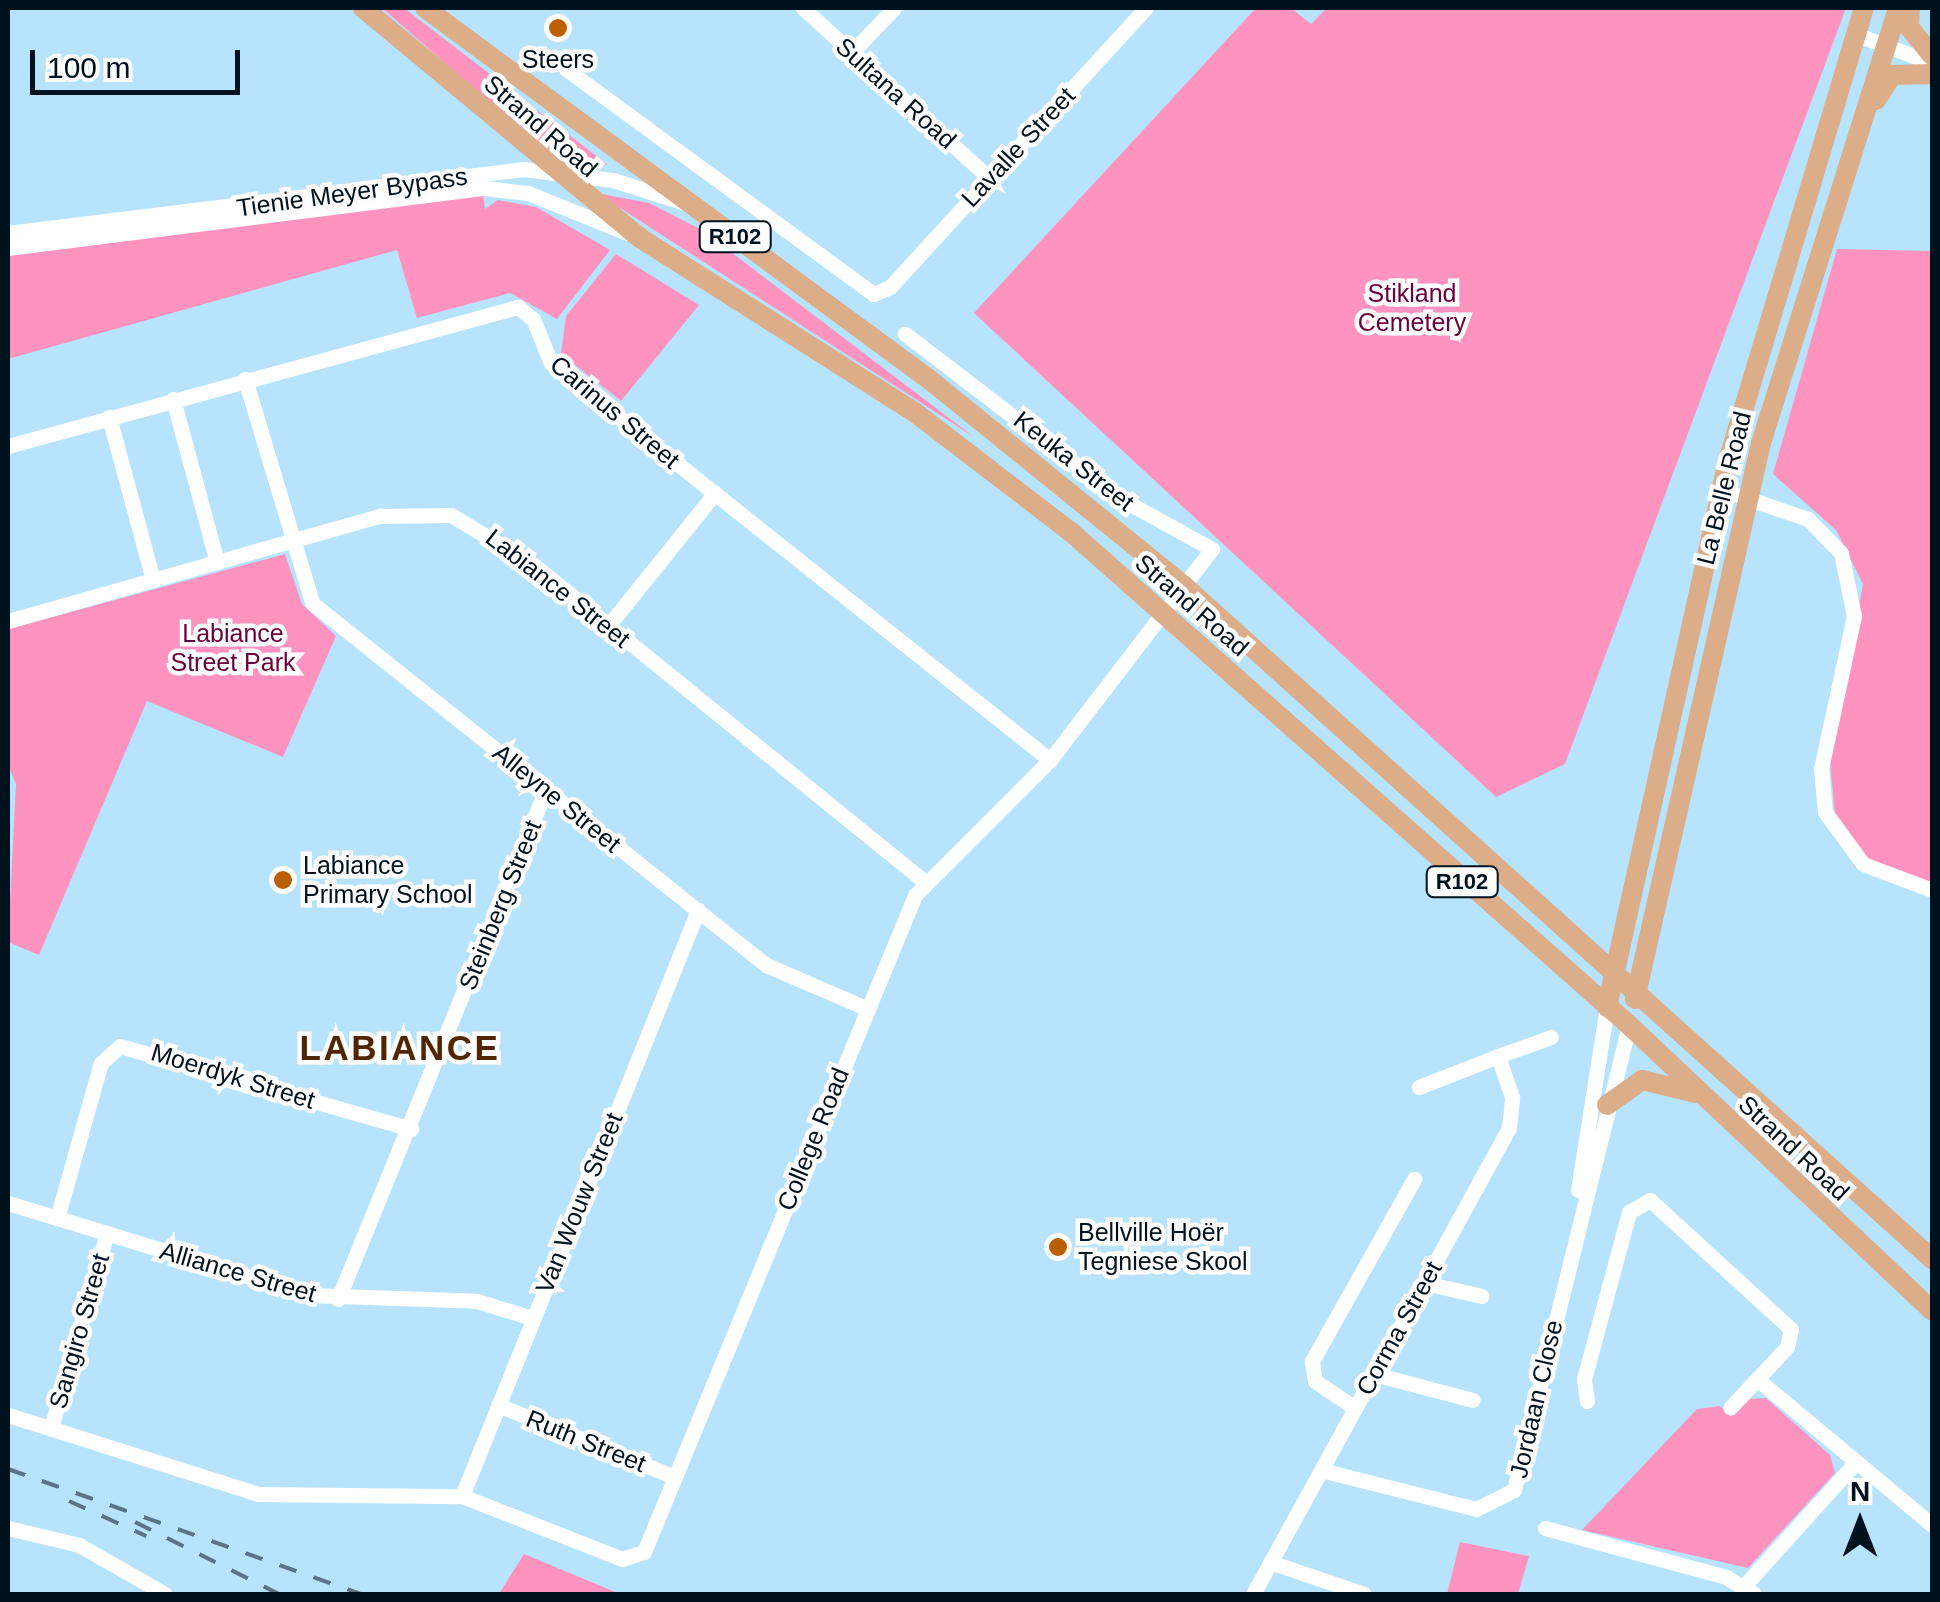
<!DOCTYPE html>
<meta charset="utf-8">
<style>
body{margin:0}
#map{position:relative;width:1940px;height:1602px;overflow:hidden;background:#b8e3fd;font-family:Helvetica,sans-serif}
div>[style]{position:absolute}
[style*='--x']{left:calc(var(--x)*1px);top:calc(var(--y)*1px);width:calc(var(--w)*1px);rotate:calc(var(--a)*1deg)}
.green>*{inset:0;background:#fd93be}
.minor>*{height:15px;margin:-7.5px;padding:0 7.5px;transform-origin:7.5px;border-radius:7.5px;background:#fff}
.major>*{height:20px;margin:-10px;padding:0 10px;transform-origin:10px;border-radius:10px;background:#dcad89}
.rail>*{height:4px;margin-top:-2px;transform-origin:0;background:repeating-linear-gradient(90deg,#587588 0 18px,transparent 0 36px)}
.dots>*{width:28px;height:28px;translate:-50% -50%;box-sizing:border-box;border:5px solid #fdfdfd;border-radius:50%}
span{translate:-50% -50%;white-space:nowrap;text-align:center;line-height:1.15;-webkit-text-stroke:9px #fdfdfd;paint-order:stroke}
.shield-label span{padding:2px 8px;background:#fdfdfd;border:2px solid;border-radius:8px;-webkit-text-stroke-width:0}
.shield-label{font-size:22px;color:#00121e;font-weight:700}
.poi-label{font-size:25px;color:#00121e}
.left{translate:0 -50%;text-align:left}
.street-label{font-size:25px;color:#00121e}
.park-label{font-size:25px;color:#6a013c}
.district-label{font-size:35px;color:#512500;font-weight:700;letter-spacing:2.5px}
.frame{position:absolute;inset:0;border:10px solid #00121e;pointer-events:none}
.north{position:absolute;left:1810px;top:1472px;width:100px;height:100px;-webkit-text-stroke:8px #fdfdfd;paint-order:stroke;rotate:0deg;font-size:28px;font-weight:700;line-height:40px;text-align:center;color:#00121e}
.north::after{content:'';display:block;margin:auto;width:35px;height:45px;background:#00121e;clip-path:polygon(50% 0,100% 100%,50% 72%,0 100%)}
.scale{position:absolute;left:30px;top:50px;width:210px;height:45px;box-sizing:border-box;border:5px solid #00121e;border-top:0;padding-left:12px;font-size:30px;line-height:35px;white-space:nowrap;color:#00121e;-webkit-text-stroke:8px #fdfdfd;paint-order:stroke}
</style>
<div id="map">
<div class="green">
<i style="clip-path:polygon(382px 8px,404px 8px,608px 165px,542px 148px)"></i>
<i style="clip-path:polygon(1256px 8px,1291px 8px,1311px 24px,1327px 8px,1846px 8px,1565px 764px,1496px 797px,974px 313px)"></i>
<i style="clip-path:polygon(483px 193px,485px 209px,498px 200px,536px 207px,610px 250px,557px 319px,510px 293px,417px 318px,397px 250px,8px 359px,8px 255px)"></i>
<i style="clip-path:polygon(597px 193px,649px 203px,702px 230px,974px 437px)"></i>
<i style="clip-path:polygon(1837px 249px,1932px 251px,1932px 884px,1868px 860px,1835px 815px,1830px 761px,1863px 584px,1836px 530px,1773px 474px)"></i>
<i style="clip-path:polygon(616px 254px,699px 305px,621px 401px,561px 354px,566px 316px)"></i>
<i style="clip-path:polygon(285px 554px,302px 604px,336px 636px,283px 757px,147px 701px,39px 955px,8px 942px,16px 784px,8px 765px,8px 629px)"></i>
<i style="clip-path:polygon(1766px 1398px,1830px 1455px,1835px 1473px,1748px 1568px,1582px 1530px,1697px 1409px,1720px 1406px,1731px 1416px,1748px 1399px)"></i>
<i style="clip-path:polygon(1460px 1542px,1529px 1556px,1518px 1594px,1447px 1594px)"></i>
<i style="clip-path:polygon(524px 1554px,620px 1594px,499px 1594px)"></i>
</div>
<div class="minor">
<i style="--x:803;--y:8;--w:252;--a:42.4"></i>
<i style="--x:1855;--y:34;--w:82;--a:20.6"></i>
<i style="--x:852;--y:52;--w:61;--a:-46.3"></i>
<i style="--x:566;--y:69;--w:381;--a:36.2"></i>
<i style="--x:873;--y:294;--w:18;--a:-22"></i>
<i style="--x:890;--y:287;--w:379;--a:-47.5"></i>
<i style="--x:8;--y:233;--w:519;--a:-7.08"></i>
<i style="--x:523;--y:169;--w:91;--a:7"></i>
<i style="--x:613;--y:180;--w:76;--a:17.7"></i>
<i style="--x:8;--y:248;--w:480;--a:-7.2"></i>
<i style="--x:484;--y:188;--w:44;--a:6.5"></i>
<i style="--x:528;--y:193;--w:107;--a:22"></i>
<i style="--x:245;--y:379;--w:234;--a:73.3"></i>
<i style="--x:312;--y:603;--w:581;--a:38.57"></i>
<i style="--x:766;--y:965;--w:111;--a:23.3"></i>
<i style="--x:173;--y:399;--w:169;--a:74.9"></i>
<i style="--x:109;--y:417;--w:169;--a:74.9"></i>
<i style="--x:8;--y:446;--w:529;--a:-15.25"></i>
<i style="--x:518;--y:307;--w:19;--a:39"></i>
<i style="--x:533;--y:319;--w:48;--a:67.8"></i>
<i style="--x:551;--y:363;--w:638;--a:38.51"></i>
<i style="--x:1720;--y:489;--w:93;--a:18.8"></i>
<i style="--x:1808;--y:519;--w:47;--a:45.9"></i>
<i style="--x:1841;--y:553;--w:64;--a:78.3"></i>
<i style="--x:1854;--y:616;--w:156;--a:102.2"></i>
<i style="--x:1821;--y:768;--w:44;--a:84.8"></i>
<i style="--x:1825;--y:812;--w:64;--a:53.8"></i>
<i style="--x:1863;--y:864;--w:74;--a:20.6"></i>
<i style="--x:8;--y:621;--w:387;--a:-15.8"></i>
<i style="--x:380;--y:516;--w:71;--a:-0.8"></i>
<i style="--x:451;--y:515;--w:97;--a:31.1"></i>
<i style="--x:534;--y:565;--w:503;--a:39.03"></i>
<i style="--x:608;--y:626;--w:171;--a:-51.2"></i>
<i style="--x:1498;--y:1056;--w:56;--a:-19.7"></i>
<i style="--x:1578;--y:1190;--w:185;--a:-81"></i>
<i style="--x:8;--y:1203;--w:315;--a:17"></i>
<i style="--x:309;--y:1295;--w:168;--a:2"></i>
<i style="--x:477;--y:1301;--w:58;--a:17.2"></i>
<i style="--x:57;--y:1218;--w:161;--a:-74.2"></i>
<i style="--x:101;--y:1063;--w:25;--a:-42"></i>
<i style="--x:120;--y:1046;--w:303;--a:15.9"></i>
<i style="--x:1424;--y:1283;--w:59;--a:12.6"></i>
<i style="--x:338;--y:1299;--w:551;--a:-67.81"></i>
<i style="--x:1374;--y:1374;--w:102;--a:14.7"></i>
<i style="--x:1757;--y:1379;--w:228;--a:39.8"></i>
<i style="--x:1587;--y:1401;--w:22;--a:-98"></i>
<i style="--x:1584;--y:1379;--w:173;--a:-74.9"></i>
<i style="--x:1629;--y:1212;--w:24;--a:-30"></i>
<i style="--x:1650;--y:1200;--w:191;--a:42.5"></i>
<i style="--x:1791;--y:1329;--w:18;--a:103"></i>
<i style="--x:1787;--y:1347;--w:83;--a:133.1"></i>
<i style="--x:498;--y:1405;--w:190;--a:22.2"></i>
<i style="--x:1355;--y:1408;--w:48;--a:-146"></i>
<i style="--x:1315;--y:1381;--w:20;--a:-99"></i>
<i style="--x:1312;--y:1361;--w:209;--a:-60.7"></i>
<i style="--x:8;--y:1415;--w:262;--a:17.5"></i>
<i style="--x:258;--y:1494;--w:204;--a:0.6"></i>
<i style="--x:462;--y:1496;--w:172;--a:21.5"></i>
<i style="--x:622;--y:1559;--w:23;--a:-18"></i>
<i style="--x:644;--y:1552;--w:711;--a:-67.58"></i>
<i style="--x:915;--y:895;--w:191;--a:-45"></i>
<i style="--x:1050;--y:760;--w:266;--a:-52.5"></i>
<i style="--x:1212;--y:549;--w:104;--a:-151.2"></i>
<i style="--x:1121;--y:499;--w:272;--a:-142.6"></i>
<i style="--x:51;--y:1428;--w:203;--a:-74"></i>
<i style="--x:1321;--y:1470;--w:160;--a:14.1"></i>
<i style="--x:1476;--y:1509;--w:42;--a:-26.6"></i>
<i style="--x:1514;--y:1490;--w:479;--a:-76.1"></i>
<i style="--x:462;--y:1496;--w:632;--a:-68.06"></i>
<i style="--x:8;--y:1528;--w:73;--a:13.5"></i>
<i style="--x:79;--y:1545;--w:99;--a:29.7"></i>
<i style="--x:1545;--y:1528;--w:188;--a:15.1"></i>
<i style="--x:1726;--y:1577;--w:33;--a:31"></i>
<i style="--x:1270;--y:1562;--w:99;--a:18.8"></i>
<i style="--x:1744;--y:1586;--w:166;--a:-47.9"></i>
<i style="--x:1253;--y:1594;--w:532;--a:-61.22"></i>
<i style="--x:1509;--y:1128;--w:31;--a:-84"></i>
<i style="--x:1512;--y:1097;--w:43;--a:-108.9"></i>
<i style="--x:1498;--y:1056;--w:85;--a:158.6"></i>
</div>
<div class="major">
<i style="--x:363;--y:8;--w:360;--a:39.7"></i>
<i style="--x:640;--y:238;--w:328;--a:32.4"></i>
<i style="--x:917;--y:414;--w:194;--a:37.5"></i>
<i style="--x:1071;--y:532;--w:745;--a:41.46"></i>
<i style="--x:1629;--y:1025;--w:417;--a:43.3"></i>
<i style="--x:425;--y:8;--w:627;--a:36.38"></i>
<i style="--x:930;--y:380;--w:326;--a:39"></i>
<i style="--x:1183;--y:585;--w:1008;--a:41.98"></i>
<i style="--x:1910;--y:8;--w:19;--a:93"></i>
<i style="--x:1909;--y:27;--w:36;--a:51"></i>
<i style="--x:1876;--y:100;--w:30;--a:-57"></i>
<i style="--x:1892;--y:75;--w:40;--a:-1.4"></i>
<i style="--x:1635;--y:999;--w:570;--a:-77.23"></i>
<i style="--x:1761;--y:443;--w:456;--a:-72.5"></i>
<i style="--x:1607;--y:1007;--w:559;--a:-77.5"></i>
<i style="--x:1728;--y:461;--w:473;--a:-73.3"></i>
<i style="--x:1607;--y:1105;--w:43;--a:-35.5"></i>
<i style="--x:1642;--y:1080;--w:55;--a:13.8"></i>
</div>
<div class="rail">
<i style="--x:8;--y:1469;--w:374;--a:19.5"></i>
<i style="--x:69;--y:1501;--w:85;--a:24.4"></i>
<i style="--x:135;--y:1522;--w:161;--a:26.6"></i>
</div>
<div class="dots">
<i style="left:558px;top:28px;background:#bb6002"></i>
<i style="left:283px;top:880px;background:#bb6002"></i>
<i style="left:1058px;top:1247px;background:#bb6002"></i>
</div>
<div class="shield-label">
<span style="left:735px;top:237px">R102</span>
<span style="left:1462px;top:882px">R102</span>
</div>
<div class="poi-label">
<span style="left:558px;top:59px">Steers</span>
<span class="left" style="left:303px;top:880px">Labiance<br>Primary School</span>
<span class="left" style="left:1078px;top:1247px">Bellville Hoër<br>Tegniese Skool</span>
</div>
<div class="street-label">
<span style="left:896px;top:93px;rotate:42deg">Sultana Road</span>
<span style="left:541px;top:126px;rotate:41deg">Strand Road</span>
<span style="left:1018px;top:147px;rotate:-47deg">Lavalle Street</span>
<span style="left:352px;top:192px;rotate:-8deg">Tienie Meyer Bypass</span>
<span style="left:615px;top:412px;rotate:40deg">Carinus Street</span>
<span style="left:1074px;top:461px;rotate:38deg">Keuka Street</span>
<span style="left:1724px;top:488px;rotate:-76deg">La Belle Road</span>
<span style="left:558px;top:588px;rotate:38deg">Labiance Street</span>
<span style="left:1192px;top:605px;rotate:41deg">Strand Road</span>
<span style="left:557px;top:798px;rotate:39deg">Alleyne Street</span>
<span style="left:500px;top:905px;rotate:-68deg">Steinberg Street</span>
<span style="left:233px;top:1076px;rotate:17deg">Moerdyk Street</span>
<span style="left:813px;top:1139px;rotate:-68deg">College Road</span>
<span style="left:1794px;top:1148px;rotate:43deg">Strand Road</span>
<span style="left:579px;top:1203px;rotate:-68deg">Van Wouw Street</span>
<span style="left:238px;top:1272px;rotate:16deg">Alliance Street</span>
<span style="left:1399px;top:1328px;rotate:-61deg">Corma Street</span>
<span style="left:79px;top:1331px;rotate:-74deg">Sangiro Street</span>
<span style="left:1536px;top:1399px;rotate:-77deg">Jordaan Close</span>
<span style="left:586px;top:1441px;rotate:22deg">Ruth Street</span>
</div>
<div class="park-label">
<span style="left:1412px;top:308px">Stikland<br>Cemetery</span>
<span style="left:233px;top:648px">Labiance<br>Street Park</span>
</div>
<div class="district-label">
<span style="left:400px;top:1048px">LABIANCE</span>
</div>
<div class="frame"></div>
<div class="north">N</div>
<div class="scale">100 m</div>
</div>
